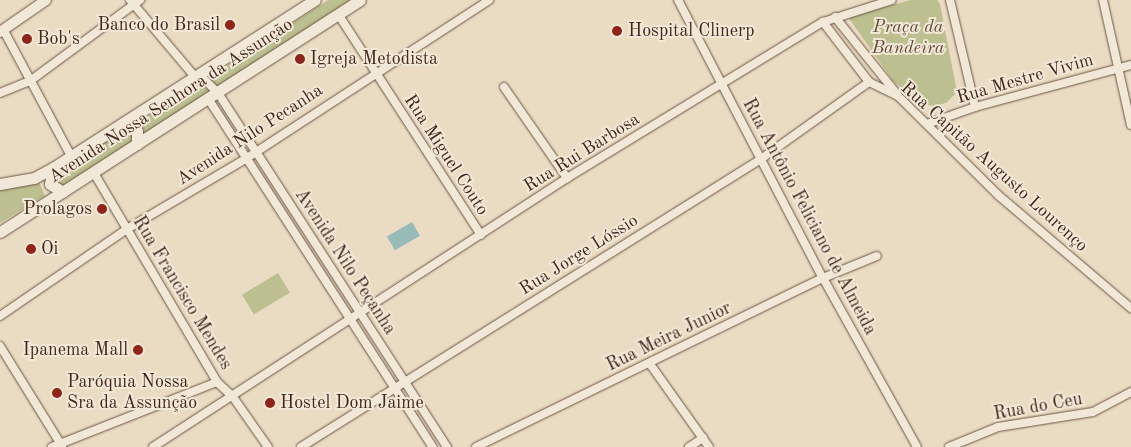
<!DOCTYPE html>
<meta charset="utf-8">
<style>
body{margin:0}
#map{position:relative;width:1131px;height:447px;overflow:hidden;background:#eadcc2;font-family:"Old Standard TT",serif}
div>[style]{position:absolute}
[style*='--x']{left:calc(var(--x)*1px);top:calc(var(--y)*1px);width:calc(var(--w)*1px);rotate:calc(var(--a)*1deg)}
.green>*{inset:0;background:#bcbf8f;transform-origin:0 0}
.water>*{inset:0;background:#98bab8;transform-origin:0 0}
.roads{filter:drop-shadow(0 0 1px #6d5445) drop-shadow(0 0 1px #6d5445)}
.minor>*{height:8px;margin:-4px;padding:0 4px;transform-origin:4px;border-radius:4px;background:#f1e8d7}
.tertiary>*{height:10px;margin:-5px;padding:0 5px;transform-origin:5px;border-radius:5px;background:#f1e8d7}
.secondary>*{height:11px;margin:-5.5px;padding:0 5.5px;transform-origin:5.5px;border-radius:5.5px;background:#f1e8d7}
.dots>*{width:14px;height:14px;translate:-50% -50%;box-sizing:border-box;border:2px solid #f1e8d7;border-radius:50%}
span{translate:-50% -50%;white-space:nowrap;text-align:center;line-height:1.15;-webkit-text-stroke:4px #f1e8d7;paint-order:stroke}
.poi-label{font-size:18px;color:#43261b}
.right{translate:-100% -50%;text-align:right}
.left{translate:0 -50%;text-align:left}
.park-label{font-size:18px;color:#614c38;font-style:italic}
.street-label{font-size:18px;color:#43261b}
</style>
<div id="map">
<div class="green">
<i style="clip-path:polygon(328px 0,351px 0,63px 188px,56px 184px,70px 163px,168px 104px)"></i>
<i style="clip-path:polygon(911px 0,937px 0,940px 4px,957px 92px,946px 103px,933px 106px,921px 103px,894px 82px,848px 17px)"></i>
<i style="clip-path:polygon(39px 182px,45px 196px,0 223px,0 189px)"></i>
<i style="left:278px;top:273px;width:23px;height:42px;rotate:59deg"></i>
</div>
<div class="water">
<i style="left:412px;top:222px;width:16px;height:29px;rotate:60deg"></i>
</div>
<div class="roads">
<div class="minor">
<i style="--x:130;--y:0;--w:101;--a:49.8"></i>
<i style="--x:195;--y:77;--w:8;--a:7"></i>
<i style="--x:203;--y:78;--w:21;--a:45"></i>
<i style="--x:218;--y:93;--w:422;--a:57.1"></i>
<i style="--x:678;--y:0;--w:314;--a:62.5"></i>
<i style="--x:823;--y:278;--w:193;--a:60.9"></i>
<i style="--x:950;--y:0;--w:110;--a:76.8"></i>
<i style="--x:1103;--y:0;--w:128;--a:77.4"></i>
<i style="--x:338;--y:14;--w:263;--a:57.1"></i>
<i style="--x:835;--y:17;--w:99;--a:51.2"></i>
<i style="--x:823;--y:22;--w:76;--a:52.5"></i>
<i style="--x:869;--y:82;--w:32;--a:26"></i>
<i style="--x:898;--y:96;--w:141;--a:44.7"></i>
<i style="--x:998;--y:195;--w:175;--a:40.4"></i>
<i style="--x:4;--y:31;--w:142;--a:61.8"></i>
<i style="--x:504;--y:87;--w:111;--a:55.3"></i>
<i style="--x:0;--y:93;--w:32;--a:-22"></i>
<i style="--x:30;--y:81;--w:137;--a:-36.4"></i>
<i style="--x:209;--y:100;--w:413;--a:57.2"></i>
<i style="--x:927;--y:124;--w:51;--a:-19.5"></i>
<i style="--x:975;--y:107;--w:162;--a:-15.1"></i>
<i style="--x:94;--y:173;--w:243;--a:59.5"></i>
<i style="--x:217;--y:382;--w:22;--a:43"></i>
<i style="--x:233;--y:397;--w:61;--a:55"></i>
<i style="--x:0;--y:316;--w:154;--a:-34.4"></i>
<i style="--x:127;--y:229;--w:139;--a:-30.6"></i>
<i style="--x:247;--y:158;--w:289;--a:-33.1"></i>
<i style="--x:0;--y:346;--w:118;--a:58.2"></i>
<i style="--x:650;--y:364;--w:102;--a:54.6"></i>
<i style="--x:52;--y:447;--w:177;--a:-21.5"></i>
<i style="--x:153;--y:447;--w:494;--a:-33"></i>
<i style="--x:567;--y:178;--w:300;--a:-31.4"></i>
<i style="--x:823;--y:22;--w:72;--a:-17.7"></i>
<i style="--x:301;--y:447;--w:543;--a:-32.05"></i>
<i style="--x:761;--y:159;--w:133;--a:-35.5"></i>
<i style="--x:476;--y:447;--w:386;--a:-26"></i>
<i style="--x:823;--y:278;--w:58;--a:-22.2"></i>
<i style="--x:689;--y:447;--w:17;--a:-33"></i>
<i style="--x:949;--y:447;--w:53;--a:-22.2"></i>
<i style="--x:998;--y:427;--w:96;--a:-9"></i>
<i style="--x:1093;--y:412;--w:43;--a:-27.8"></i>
</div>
<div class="tertiary">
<i style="--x:0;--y:32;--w:56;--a:-34.8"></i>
</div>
<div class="secondary">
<i style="--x:124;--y:125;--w:14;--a:25"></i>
<i style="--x:137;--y:131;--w:13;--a:90"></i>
<i style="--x:53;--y:168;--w:16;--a:101"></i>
<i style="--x:50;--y:184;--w:15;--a:32"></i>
<i style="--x:0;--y:184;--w:35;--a:-10"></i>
<i style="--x:34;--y:178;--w:21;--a:-28"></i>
<i style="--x:53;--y:168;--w:311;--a:-32.7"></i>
<i style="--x:0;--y:232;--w:428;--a:-32.8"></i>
</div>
</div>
<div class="dots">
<i style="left:230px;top:25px;background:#8f2418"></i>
<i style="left:617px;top:31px;background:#8f2418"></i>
<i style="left:27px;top:39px;background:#8f2418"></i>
<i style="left:300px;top:59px;background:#8f2418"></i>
<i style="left:102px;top:209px;background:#8f2418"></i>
<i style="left:31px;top:249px;background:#8f2418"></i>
<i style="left:138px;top:350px;background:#8f2418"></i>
<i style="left:57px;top:393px;background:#8f2418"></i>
<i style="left:270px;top:403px;background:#8f2418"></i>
</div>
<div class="poi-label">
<span class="right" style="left:220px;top:25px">Banco do Brasil</span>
<span class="left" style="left:628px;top:31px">Hospital Clinerp</span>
<span class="left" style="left:37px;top:39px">Bob's</span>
<span class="left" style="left:310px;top:59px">Igreja Metodista</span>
<span class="right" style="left:92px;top:209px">Prolagos</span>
<span class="left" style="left:41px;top:249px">Oi</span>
<span class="right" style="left:128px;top:350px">Ipanema Mall</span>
<span class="left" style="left:67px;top:393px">Paróquia Nossa<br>Sra da Assunção</span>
<span class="left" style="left:280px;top:403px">Hostel Dom Jaime</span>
</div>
<div class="park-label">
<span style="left:908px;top:38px">Praça da<br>Bandeira</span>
</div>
<div class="street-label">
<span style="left:1025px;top:79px;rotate:-16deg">Rua Mestre Vivim</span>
<span style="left:171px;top:101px;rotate:-33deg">Avenida Nossa Senhora da Assunção</span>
<span style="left:250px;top:135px;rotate:-33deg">Avenida Nilo Pecanha</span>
<span style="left:582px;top:153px;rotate:-32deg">Rua Rui Barbosa</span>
<span style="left:446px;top:155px;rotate:57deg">Rua Miguel Couto</span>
<span style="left:994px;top:167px;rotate:42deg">Rua Capitão Augusto Lourenço</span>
<span style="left:809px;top:217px;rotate:62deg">Rua Antônio Feliciano de Almeida</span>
<span style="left:579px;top:255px;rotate:-32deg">Rua Jorge Lóssio</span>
<span style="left:345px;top:262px;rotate:57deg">Avenida Nilo Peçanha</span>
<span style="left:182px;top:293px;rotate:59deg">Rua Francisco Mendes</span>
<span style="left:669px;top:337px;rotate:-26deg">Rua Meira Junior</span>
<span style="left:1038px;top:407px;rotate:-10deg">Rua do Ceu</span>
</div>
</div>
